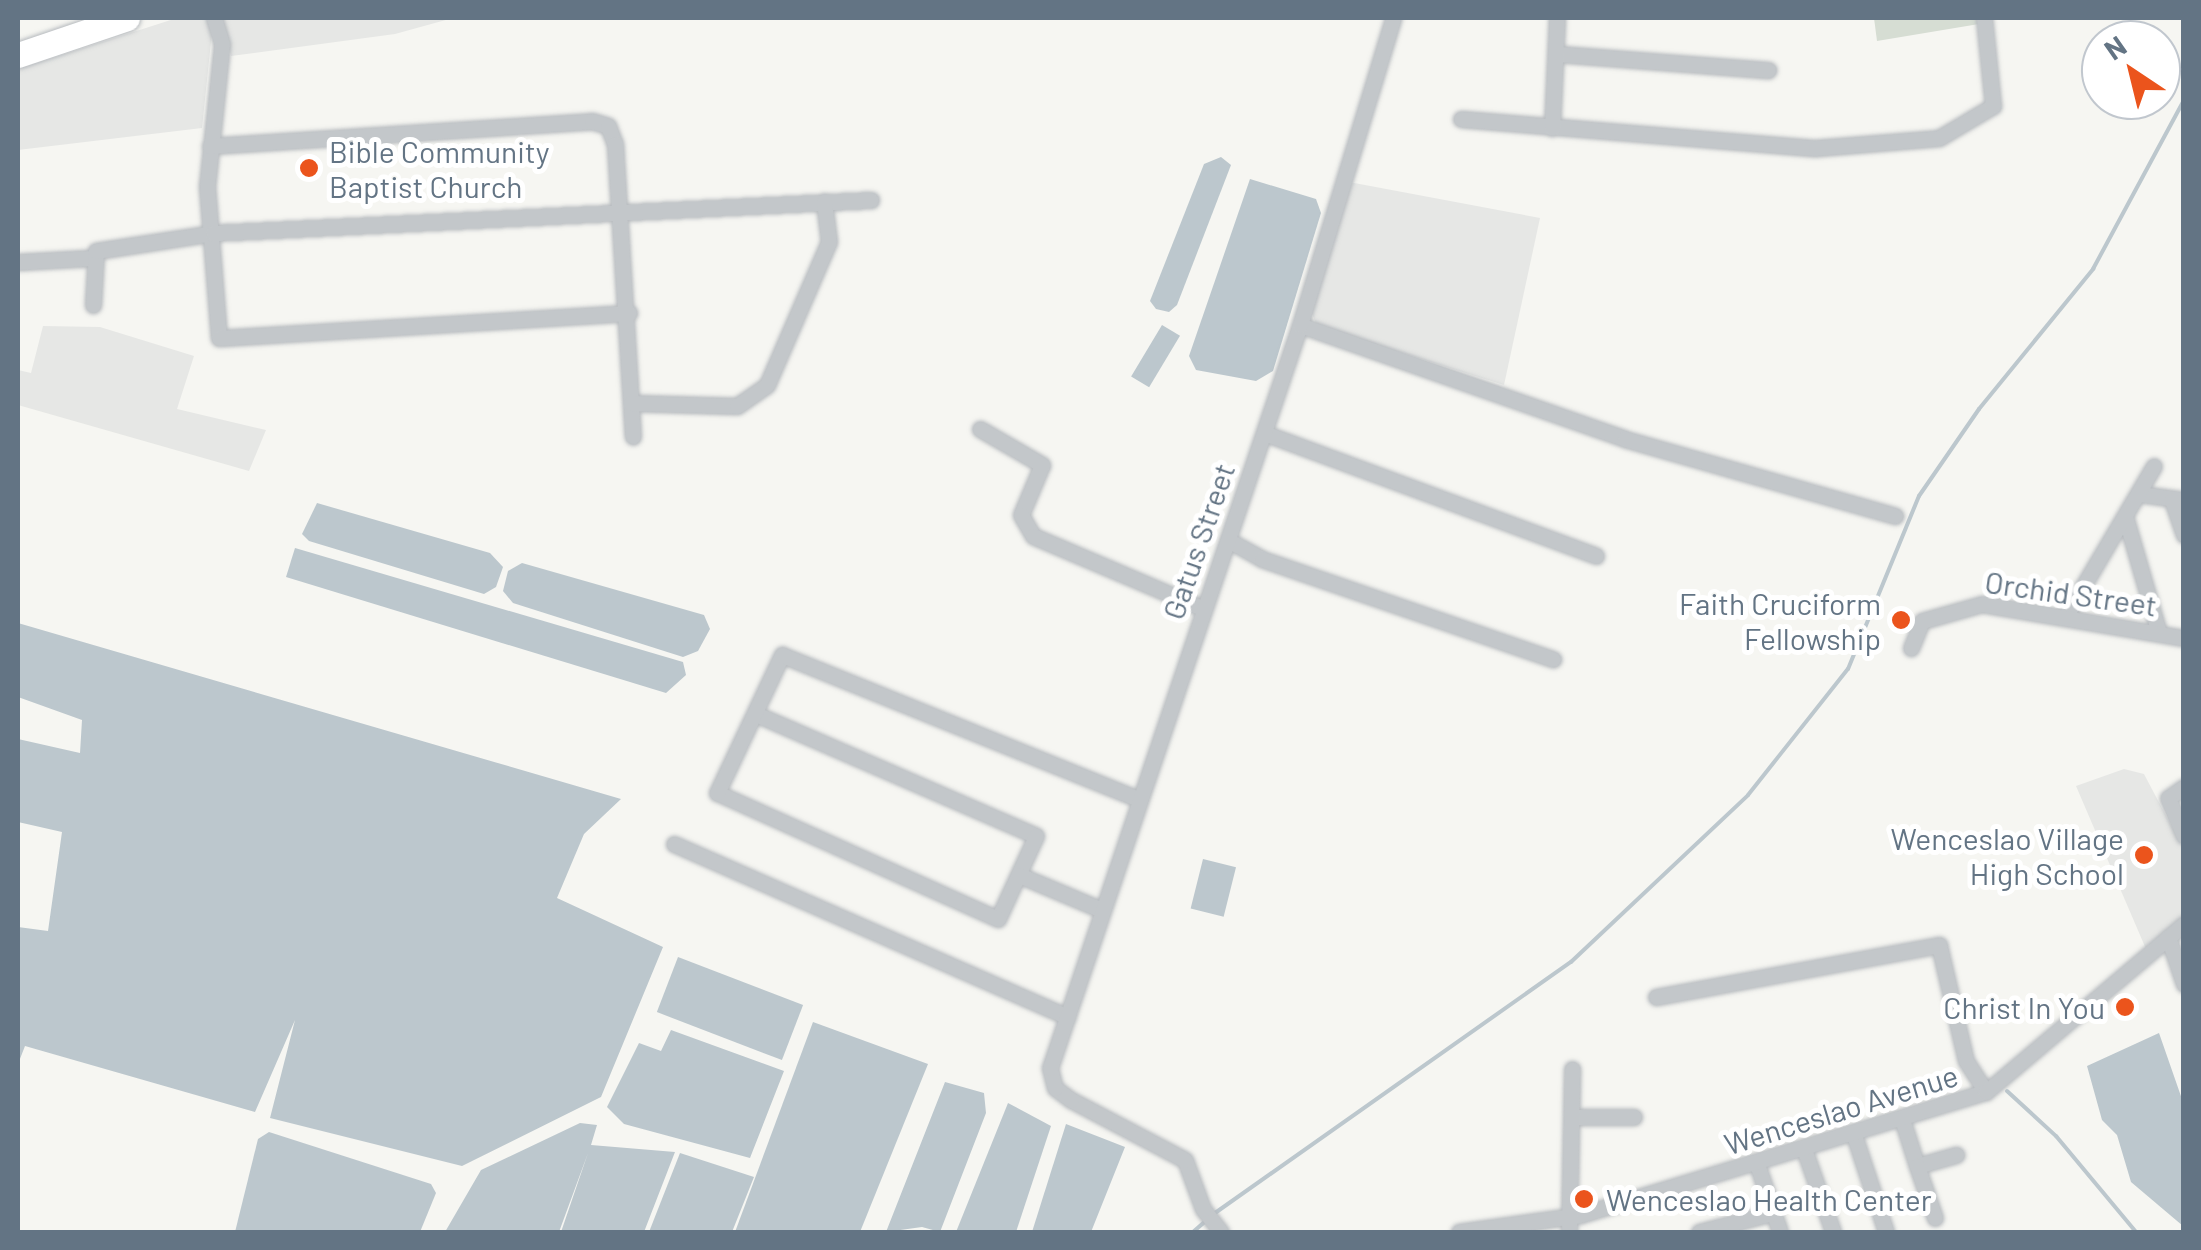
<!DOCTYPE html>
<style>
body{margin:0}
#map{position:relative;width:2201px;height:1250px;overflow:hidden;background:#f6f6f2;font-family:Barlow,sans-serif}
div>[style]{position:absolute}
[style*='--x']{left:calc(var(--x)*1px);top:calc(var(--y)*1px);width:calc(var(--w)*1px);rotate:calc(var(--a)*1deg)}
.built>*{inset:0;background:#e6e7e5}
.green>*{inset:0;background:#d6ddd3}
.water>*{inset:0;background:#bcc7cd;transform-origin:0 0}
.stream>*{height:4px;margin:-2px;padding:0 2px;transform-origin:2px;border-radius:2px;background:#bcc7cd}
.roads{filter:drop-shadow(0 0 2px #b6babe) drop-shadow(0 0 2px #b6babe)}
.street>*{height:15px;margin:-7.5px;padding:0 7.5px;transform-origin:7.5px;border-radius:7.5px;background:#c3c7ca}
.primary>*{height:25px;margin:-12.5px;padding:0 12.5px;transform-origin:12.5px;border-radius:12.5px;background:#fff}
.dots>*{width:28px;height:28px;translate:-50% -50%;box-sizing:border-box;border:5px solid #fff;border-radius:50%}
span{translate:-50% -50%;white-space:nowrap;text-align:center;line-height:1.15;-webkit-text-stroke:10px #fff;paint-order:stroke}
.poi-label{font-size:30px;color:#637484}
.left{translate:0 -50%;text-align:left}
.right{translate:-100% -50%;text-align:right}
.street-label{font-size:30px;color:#637484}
.frame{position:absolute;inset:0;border:20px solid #637484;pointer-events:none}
.north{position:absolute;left:2081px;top:20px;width:100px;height:100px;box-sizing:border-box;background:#fff;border:2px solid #c1c7ce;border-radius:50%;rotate:325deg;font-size:28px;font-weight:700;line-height:40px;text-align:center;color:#637484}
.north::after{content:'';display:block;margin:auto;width:35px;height:45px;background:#eb541c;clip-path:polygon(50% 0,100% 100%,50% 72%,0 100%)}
</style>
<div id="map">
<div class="built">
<i style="clip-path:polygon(177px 18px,206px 18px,212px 32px,202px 128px,18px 150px,18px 69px)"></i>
<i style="clip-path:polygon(222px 18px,453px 18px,395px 34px,231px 56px)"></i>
<i style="clip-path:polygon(1349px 182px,1540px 218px,1504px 385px,1317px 326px,1311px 311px)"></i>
<i style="clip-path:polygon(43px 326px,100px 327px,194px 356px,177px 409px,266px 430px,249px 471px,18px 405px,18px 370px,31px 373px)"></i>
<i style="clip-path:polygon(2124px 769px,2144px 774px,2183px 848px,2183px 919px,2146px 949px,2076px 786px)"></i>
</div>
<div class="green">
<i style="clip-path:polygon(1874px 18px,1978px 18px,1979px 24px,1877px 41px)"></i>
</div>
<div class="water">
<i style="clip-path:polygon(1221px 157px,1231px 165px,1177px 305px,1169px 312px,1156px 309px,1150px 301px,1204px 164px)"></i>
<i style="clip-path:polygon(1250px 179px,1316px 199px,1321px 213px,1273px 371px,1256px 381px,1196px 370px,1189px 356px)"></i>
<i style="left:1162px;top:325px;width:21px;height:60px;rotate:31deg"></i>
<i style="clip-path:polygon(317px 503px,490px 553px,503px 567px,496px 587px,484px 594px,309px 541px,302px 534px)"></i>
<i style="clip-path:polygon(295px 548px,683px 662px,686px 675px,666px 693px,286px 577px)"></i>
<i style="clip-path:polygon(522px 563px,704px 615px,710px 629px,698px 651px,683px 657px,513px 603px,503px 591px,508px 571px)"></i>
<i style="clip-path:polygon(18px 623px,621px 799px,584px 834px,557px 898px,663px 947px,601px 1097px,462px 1166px,270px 1118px,295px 1020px,255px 1112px,25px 1046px,18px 1064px,18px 927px,48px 931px,62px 832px,18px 822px,18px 739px,80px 753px,82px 720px,18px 697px)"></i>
<i style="left:1203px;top:859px;width:34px;height:51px;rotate:14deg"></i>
<i style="left:678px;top:957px;width:134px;height:59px;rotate:21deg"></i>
<i style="clip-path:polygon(813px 1022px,928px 1064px,860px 1232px,735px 1232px)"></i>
<i style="clip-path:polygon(671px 1030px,784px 1071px,750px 1158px,624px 1124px,607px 1107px,639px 1043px,661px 1051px)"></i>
<i style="clip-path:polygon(2159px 1033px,2183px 1102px,2183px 1226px,2131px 1182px,2117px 1135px,2102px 1120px,2087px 1066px)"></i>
<i style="clip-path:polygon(945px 1082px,984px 1093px,986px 1113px,940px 1232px,922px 1227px,886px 1232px)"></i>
<i style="clip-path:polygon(1008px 1103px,1051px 1126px,1016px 1232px,956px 1232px)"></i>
<i style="clip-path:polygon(580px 1123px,597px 1125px,591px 1145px,675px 1152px,644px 1232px,561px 1232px,588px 1153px,559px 1232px,445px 1232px,481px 1170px)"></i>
<i style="clip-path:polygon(1066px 1124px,1125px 1147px,1091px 1232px,1032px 1232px)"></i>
<i style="clip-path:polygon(269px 1132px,431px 1184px,436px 1193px,420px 1232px,235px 1232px,258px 1139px)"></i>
<i style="clip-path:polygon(680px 1153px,754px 1177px,732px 1232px,649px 1232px)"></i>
</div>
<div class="stream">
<i style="--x:2007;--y:1091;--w:67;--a:42.6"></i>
<i style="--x:2056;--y:1136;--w:125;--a:50.2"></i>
<i style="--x:1215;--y:1213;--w:436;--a:-35.2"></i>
<i style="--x:1571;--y:962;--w:243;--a:-43.3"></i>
<i style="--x:1748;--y:795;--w:161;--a:-51.6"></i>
<i style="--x:1848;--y:669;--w:187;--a:-67.7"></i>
<i style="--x:1919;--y:496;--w:106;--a:-55.4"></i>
<i style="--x:1979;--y:409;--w:181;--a:-50.8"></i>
<i style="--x:2093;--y:269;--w:192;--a:-61.7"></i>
<i style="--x:1193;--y:1232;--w:20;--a:-41"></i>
</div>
<div class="roads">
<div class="street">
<i style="--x:214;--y:18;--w:27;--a:73"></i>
<i style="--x:222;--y:44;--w:143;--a:96"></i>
<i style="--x:207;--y:186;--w:152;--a:85.5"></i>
<i style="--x:219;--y:338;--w:411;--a:-3.5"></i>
<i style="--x:1559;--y:54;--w:210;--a:4.4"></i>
<i style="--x:1461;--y:119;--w:356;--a:4.7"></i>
<i style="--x:1816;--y:148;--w:123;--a:-4.6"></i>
<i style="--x:1939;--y:138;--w:63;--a:-30.7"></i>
<i style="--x:1993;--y:106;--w:88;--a:-95.8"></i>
<i style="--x:1552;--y:128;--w:110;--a:-87.4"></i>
<i style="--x:210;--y:146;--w:383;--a:-3.7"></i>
<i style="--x:592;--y:121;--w:17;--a:17"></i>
<i style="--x:608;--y:126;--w:19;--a:69"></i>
<i style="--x:615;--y:144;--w:293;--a:86.5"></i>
<i style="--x:18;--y:262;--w:73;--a:-3.1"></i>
<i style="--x:93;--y:305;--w:54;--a:-86.8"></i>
<i style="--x:96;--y:251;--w:118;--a:-8.7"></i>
<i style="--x:213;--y:233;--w:659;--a:-2.87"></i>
<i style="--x:1300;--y:325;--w:344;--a:19.3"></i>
<i style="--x:1625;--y:439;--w:281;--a:15.9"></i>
<i style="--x:631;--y:403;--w:106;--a:1.6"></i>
<i style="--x:737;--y:406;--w:37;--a:-35"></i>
<i style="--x:767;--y:385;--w:156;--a:-66.6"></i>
<i style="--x:829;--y:242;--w:41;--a:-97"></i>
<i style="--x:980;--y:429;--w:72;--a:30.1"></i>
<i style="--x:1042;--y:465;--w:54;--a:112.8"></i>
<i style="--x:1021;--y:515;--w:24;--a:60"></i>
<i style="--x:1033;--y:536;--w:186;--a:23.1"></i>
<i style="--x:1264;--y:433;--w:354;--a:20.3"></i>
<i style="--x:2140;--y:494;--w:44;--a:7.8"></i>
<i style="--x:2172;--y:500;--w:37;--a:71"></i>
<i style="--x:2125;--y:516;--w:122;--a:73.8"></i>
<i style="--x:1228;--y:540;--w:39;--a:29"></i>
<i style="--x:1262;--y:559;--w:308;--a:19"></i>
<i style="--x:2065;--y:617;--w:175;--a:-59.5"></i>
<i style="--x:1911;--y:648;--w:29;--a:-68"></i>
<i style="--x:1922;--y:621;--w:62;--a:-15.8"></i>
<i style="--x:1982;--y:604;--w:205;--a:9.6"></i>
<i style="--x:756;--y:714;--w:305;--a:23.5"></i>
<i style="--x:1036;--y:836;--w:91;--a:114.6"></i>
<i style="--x:998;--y:919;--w:308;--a:-155.8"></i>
<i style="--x:717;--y:793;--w:153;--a:-64.8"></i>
<i style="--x:782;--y:655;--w:386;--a:22"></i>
<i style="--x:2184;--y:787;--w:19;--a:145"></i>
<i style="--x:2168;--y:798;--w:41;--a:67.2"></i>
<i style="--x:674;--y:844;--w:430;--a:23.7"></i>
<i style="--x:1019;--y:875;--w:90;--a:22.9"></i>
<i style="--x:2168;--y:937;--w:50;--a:71.2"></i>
<i style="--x:1656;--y:997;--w:288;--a:-10.4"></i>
<i style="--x:1939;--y:945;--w:119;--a:76.9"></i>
<i style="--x:1966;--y:1061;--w:37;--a:57"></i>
<i style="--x:1574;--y:1117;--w:60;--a:0"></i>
<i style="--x:1902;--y:1119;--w:49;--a:72.3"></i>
<i style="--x:1917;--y:1166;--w:41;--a:-15.8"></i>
<i style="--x:1854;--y:1135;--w:102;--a:71.7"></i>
<i style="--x:1804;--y:1149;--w:88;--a:70.7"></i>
<i style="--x:1757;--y:1164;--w:72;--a:71.3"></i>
<i style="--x:1917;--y:1166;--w:55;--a:70.9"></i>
<i style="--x:1221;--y:1232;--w:29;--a:-128"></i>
<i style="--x:1203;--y:1209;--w:52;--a:-110.2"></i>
<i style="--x:1185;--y:1160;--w:129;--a:-152.2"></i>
<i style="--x:1071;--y:1100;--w:20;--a:-143"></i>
<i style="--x:1055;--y:1088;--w:21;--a:-104"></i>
<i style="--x:1050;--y:1068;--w:784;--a:-71.4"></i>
<i style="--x:1300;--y:325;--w:321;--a:-73.1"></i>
<i style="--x:1459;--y:1232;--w:122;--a:-8"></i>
<i style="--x:1580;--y:1215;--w:424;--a:-16.9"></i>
<i style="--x:1986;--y:1092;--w:260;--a:-40.3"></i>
<i style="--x:1569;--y:1232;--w:163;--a:-88.9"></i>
<i style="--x:1699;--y:1232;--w:76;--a:-14.4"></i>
</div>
<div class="primary">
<i style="--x:18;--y:55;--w:115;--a:-18.7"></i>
</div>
</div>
<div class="dots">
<i style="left:309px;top:168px;background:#eb541c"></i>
<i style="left:1901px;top:620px;background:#eb541c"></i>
<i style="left:2144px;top:855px;background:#eb541c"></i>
<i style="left:2125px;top:1007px;background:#eb541c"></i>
<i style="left:1584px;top:1199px;background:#eb541c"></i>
</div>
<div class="poi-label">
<span class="left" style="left:329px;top:168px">Bible Community<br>Baptist Church</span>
<span class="right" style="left:1881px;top:620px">Faith Cruciform<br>Fellowship</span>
<span class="right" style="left:2124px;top:855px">Wenceslao Village<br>High School</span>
<span class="right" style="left:2105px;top:1007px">Christ In You</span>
<span class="left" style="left:1606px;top:1199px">Wenceslao Health Center</span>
</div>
<div class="street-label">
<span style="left:1198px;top:541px;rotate:-71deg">Gatus Street</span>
<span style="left:2071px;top:593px;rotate:8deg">Orchid Street</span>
<span style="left:1841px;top:1109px;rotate:-17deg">Wenceslao Avenue</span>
</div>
<div class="frame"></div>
<div class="north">N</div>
</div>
